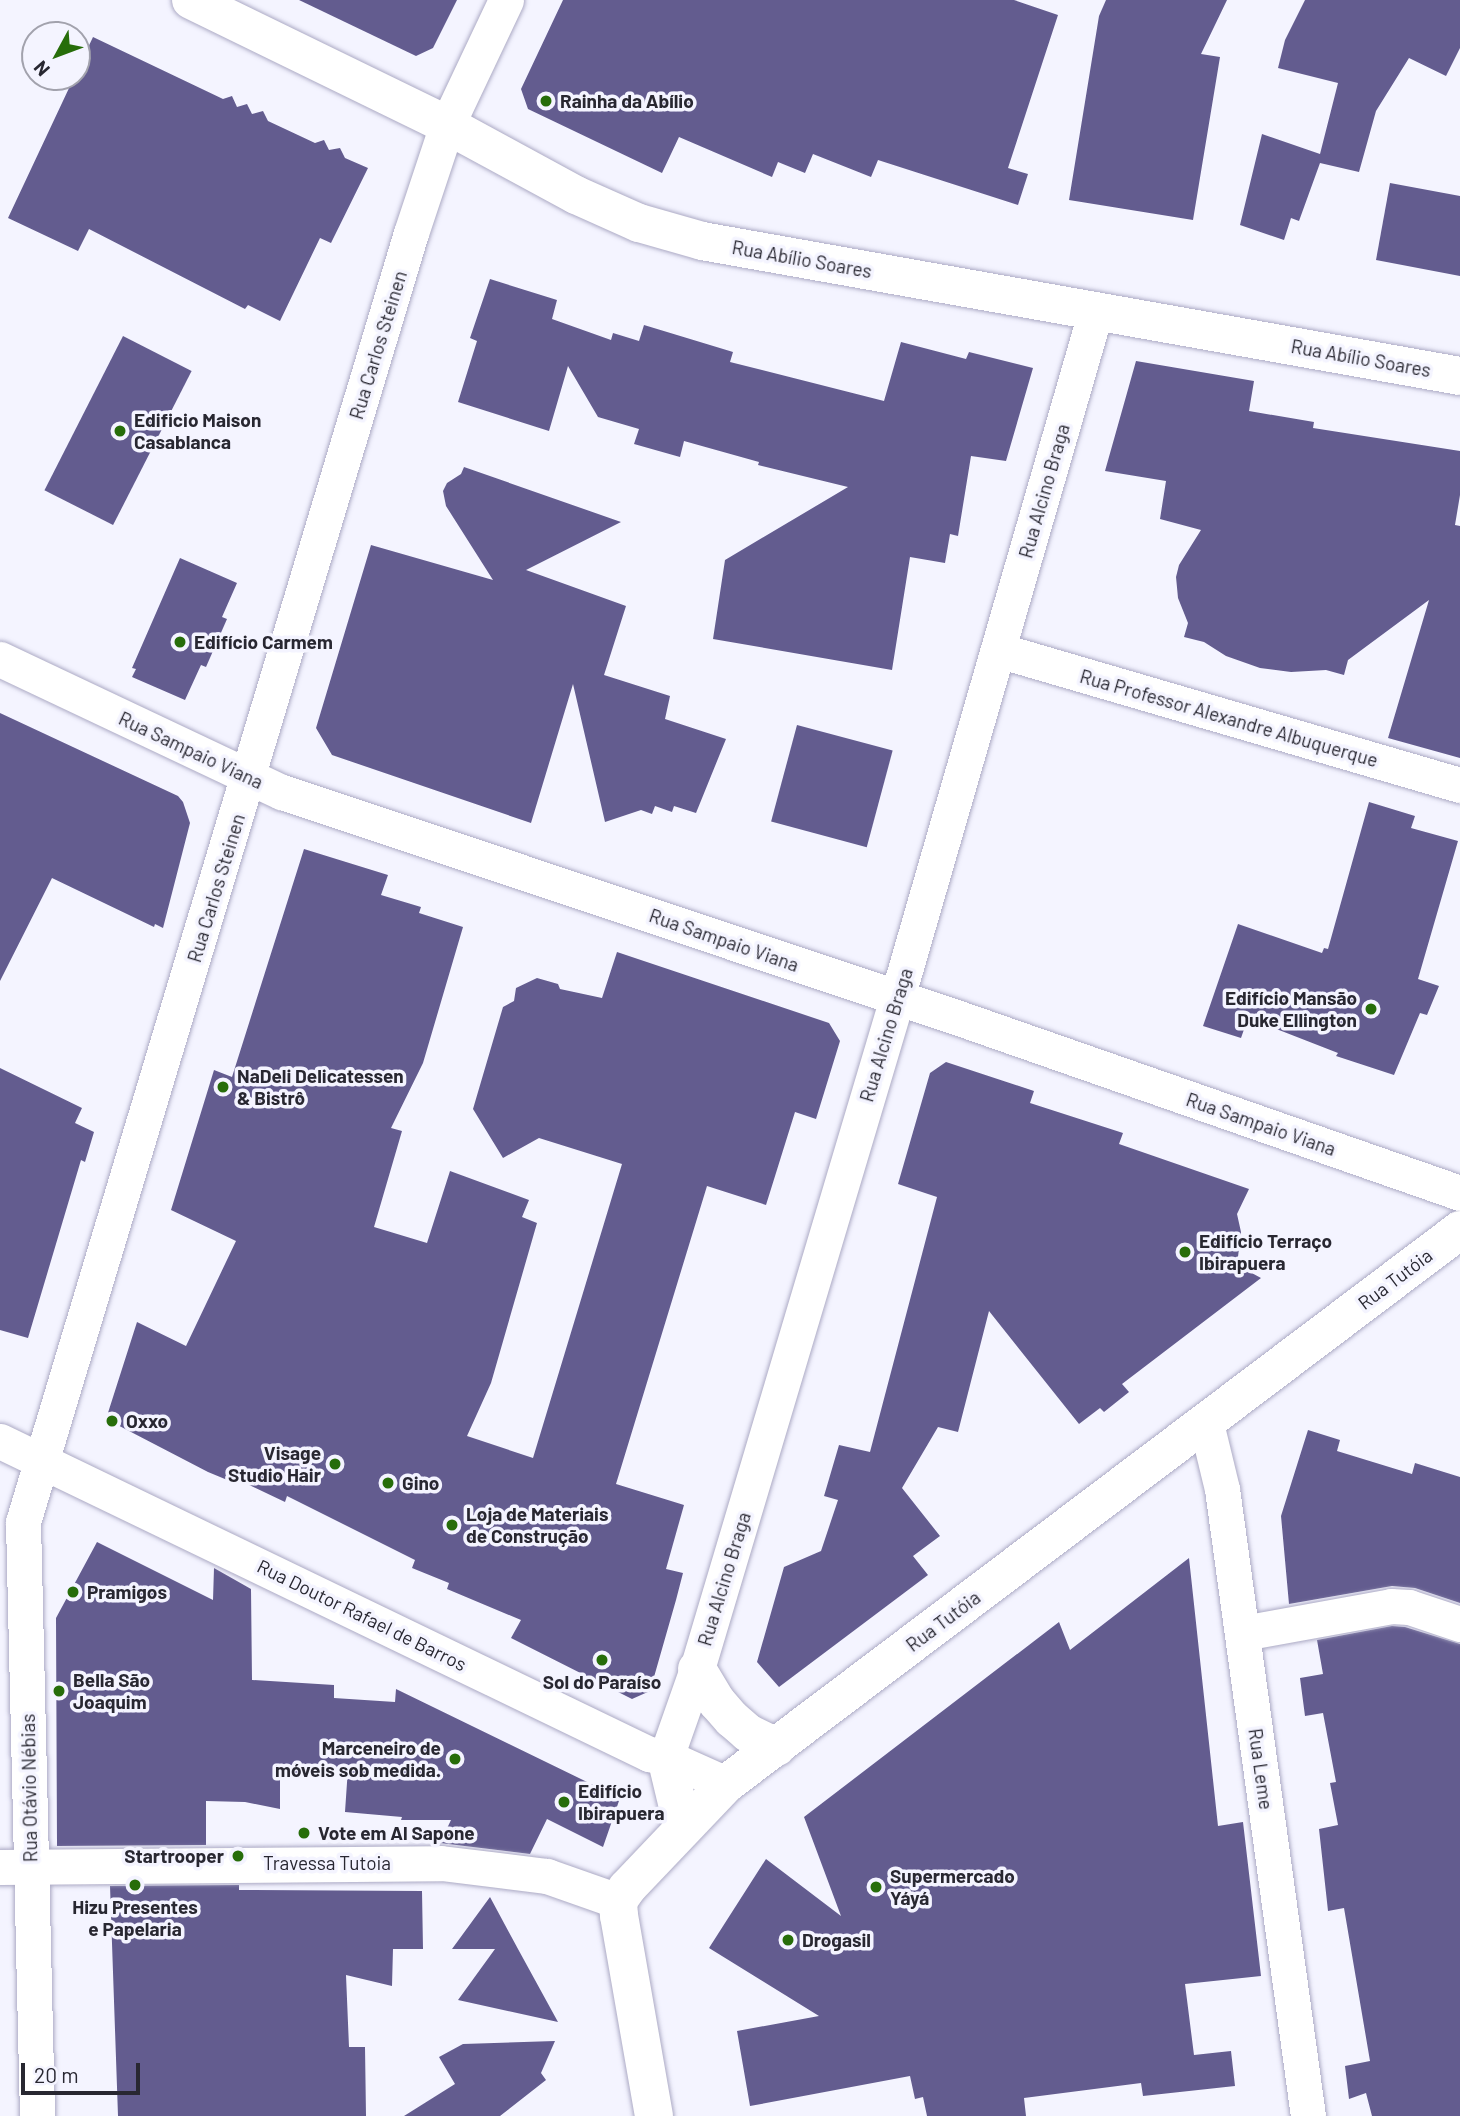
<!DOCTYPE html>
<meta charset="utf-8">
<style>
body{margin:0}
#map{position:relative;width:1460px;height:2116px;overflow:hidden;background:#f4f4ff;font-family:Barlow,sans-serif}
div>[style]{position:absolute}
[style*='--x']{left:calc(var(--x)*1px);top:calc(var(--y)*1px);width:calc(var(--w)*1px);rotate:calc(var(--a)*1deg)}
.building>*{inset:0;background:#635c8f;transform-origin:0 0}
.roads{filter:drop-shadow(0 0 2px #acaac5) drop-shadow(0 0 2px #acaac5)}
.minor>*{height:35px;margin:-17.5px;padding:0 17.5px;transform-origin:17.5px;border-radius:17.5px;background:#fff}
.tertiary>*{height:38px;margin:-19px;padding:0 19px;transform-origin:19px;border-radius:19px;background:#fff}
.dots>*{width:19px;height:19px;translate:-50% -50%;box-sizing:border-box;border:4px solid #f4f4ff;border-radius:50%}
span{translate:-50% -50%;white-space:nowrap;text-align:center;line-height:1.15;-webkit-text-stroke:7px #f4f4ff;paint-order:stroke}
.poi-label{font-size:19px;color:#282731;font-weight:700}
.left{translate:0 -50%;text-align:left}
.right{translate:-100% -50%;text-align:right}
.street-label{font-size:19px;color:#282731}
.north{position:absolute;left:21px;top:21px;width:70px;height:70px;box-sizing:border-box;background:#f4f4ff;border:2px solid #a2a2ad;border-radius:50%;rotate:229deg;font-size:19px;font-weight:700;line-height:28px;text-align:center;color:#282731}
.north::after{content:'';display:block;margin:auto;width:24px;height:32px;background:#276d0a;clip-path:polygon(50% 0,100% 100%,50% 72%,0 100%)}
.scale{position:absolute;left:21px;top:2063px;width:119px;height:32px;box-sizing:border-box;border:4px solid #282731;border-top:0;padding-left:9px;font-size:21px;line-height:24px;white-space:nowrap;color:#282731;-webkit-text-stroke:5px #f4f4ff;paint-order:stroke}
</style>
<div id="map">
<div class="building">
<i style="clip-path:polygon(299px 0,457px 0,433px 48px,416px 56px)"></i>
<i style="clip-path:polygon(563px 0,1014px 0,1058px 15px,1008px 168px,1028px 174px,1018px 205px,878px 160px,871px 177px,813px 154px,805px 173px,778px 162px,772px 177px,679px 137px,662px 173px,528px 109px,521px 89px)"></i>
<i style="clip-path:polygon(1106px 0,1227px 0,1201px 54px,1220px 57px,1193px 220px,1069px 200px,1099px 16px)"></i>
<i style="clip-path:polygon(1305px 0,1460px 0,1460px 48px,1446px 76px,1409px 58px,1376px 111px,1359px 172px,1320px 163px,1299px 221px,1291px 218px,1284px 240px,1240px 225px,1262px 134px,1320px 154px,1338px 83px,1278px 68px,1285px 40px)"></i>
<i style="clip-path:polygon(93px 37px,223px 99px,232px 96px,237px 107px,247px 104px,252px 114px,263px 111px,268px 121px,315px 143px,324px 140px,329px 150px,340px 148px,345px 158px,368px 168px,331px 243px,320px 238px,280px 321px,248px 305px,245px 309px,89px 229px,78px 251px,8px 218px)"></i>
<i style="clip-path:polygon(1390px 183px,1460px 196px,1460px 276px,1376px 260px)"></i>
<i style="clip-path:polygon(490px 279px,557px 300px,552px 319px,611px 340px,613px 333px,639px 341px,644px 325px,733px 352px,730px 362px,884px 401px,901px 342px,966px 359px,969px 352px,1033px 368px,1006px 461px,971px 456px,958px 536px,950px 534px,945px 563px,910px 557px,892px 670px,713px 639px,725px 560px,848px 487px,758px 465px,759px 462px,684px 441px,680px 457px,634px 444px,639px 429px,598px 417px,568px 366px,549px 431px,458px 402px,477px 341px,470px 338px)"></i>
<i style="left:123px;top:336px;width:77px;height:173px;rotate:27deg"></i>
<i style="clip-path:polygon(1136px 361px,1254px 381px,1249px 411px,1314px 422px,1313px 428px,1460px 451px,1460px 495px,1455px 525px,1460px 526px,1460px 758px,1388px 738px,1429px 600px,1348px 660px,1344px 675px,1326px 670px,1291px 672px,1260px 668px,1226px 656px,1204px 642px,1184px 637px,1188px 623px,1178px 598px,1176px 577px,1179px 565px,1201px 530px,1160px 519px,1166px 481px,1105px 471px)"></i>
<i style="clip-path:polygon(464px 467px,621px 522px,526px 570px,626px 606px,604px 675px,670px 696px,665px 719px,726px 739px,696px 813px,674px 806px,672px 812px,655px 806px,652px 814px,641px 810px,605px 822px,573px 684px,531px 823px,332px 755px,316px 728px,371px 545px,493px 580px,446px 506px,443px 491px,447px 483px,461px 474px)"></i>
<i style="clip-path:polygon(180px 558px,237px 583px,222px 617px,227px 619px,206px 667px,201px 665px,185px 700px,132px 677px,136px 669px,132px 668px)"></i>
<i style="clip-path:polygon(0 713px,178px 796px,183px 802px,190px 823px,163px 928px,155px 924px,154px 927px,52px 878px,0 981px)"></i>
<i style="left:797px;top:725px;width:99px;height:100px;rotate:15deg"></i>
<i style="clip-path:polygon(1369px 802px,1415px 816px,1411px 828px,1458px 841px,1418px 979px,1439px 986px,1427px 1015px,1420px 1013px,1394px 1075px,1336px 1056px,1338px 1053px,1248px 1018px,1241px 1038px,1203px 1026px,1238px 924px,1322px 953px,1324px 948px,1328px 949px)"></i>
<i style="clip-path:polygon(304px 849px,388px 875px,381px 895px,421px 907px,419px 913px,463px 927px,423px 1063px,391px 1128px,402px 1131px,374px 1227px,427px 1243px,450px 1171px,529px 1200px,522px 1217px,537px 1223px,491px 1383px,467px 1436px,533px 1458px,622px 1164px,539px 1138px,503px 1158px,473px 1109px,503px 1007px,514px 1001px,516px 988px,537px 978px,558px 984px,560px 989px,602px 998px,617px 952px,829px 1023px,840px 1041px,816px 1119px,795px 1112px,766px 1205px,707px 1186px,616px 1484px,684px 1505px,666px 1569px,683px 1573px,676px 1600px,650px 1691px,632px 1699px,511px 1638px,521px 1620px,447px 1589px,449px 1583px,412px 1568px,415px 1560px,287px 1496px,285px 1502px,239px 1480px,237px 1484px,208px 1472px,106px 1419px,137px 1322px,186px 1346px,236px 1241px,171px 1210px,214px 1070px,232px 1077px)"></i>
<i style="clip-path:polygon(946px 1062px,1034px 1091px,1030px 1103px,1123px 1133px,1119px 1144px,1249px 1189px,1237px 1214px,1241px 1232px,1237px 1265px,1261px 1278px,1122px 1384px,1129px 1392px,1104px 1412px,1100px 1408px,1079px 1424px,989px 1311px,958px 1432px,938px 1427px,902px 1488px,940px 1536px,913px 1556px,928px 1575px,779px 1687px,757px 1662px,784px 1567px,821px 1551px,838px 1500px,824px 1496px,839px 1445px,870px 1452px,937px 1197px,898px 1184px,930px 1073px)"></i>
<i style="clip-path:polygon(0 1068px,82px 1108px,75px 1123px,94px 1132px,85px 1162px,81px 1160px,28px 1338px,0 1330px)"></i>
<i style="clip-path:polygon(1308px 1430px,1340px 1440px,1337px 1451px,1412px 1474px,1415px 1463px,1460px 1477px,1460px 1603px,1415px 1588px,1392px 1586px,1289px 1604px,1281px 1516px)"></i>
<i style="clip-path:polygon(97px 1542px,213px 1600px,214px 1568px,251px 1589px,252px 1680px,334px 1685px,334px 1698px,395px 1702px,396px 1689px,620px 1798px,603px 1847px,547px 1819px,530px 1854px,440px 1843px,451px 1820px,401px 1820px,402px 1817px,345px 1812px,348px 1768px,280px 1776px,280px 1809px,245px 1802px,206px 1801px,206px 1845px,57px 1846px,56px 1618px)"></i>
<i style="clip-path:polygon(1189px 1558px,1218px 1826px,1243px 1822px,1261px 1976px,1185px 1984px,1194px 2055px,1231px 2051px,1235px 2086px,1143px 2096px,1141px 2083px,1024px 2098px,1026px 2116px,927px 2116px,923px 2097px,915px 2099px,910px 2076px,750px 2106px,737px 2031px,819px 2016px,709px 1948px,766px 1859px,841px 1916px,804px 1817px,1059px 1622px,1070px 1650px)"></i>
<i style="clip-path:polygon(1392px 1626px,1405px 1627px,1460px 1644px,1460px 2116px,1372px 2116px,1366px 2093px,1349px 2099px,1345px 2066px,1370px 2061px,1344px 1908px,1328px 1911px,1319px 1829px,1338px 1825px,1330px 1783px,1336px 1782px,1323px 1713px,1305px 1716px,1300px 1678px,1323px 1674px,1317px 1640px)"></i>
<i style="clip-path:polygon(239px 1885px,239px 1890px,422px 1891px,423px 1949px,393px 1949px,392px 1986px,346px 1975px,349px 2047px,365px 2047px,366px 2116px,118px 2116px,110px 1886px)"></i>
<i style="clip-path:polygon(490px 1897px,518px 1949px,558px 2022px,458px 2000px,495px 1949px,452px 1949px)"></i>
<i style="clip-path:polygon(555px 2041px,541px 2073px,546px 2080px,500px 2116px,404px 2116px,455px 2084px,439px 2057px,463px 2044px)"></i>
</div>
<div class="roads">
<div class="minor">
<i style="--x:998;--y:650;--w:481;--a:16.3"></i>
<i style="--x:0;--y:659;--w:312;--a:25.3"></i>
<i style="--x:282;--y:792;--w:711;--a:18.46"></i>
<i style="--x:956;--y:1017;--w:534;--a:19.25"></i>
<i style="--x:1206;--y:1423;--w:68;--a:76.4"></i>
<i style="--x:1222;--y:1489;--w:633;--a:82.19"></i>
<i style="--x:0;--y:1441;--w:721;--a:25.75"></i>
<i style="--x:649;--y:1754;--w:17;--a:10"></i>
<i style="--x:666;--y:1757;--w:66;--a:24.2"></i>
<i style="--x:1243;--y:1633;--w:150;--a:-10.3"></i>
<i style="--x:1391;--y:1606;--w:18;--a:3"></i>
<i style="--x:1409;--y:1607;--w:54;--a:18.4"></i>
<i style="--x:666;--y:1757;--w:93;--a:-70.6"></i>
<i style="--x:697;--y:1669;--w:700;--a:-73.4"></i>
<i style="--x:897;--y:998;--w:716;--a:-73.87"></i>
<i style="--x:0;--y:1867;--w:441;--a:-0.5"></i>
<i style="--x:441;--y:1863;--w:107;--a:7"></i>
<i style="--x:547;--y:1876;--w:75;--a:19.4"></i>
<i style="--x:37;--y:2116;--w:594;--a:-91.35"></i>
<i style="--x:23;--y:1522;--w:1346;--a:-73.25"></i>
<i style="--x:411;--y:233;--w:114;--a:-71.6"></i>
<i style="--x:447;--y:125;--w:138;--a:-64.7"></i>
</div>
<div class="tertiary">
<i style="--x:191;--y:0;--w:285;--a:26"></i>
<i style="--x:447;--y:125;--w:147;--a:28.5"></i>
<i style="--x:576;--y:195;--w:69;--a:24"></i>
<i style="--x:639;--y:223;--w:66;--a:15.9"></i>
<i style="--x:702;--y:241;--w:770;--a:10.1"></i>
<i style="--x:697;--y:1669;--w:39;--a:59"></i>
<i style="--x:717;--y:1702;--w:23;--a:49"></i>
<i style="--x:732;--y:1719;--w:21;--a:41"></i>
<i style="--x:748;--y:1733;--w:32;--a:26"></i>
<i style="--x:666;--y:1757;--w:73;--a:76.5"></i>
<i style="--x:654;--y:2116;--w:203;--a:-99.9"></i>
<i style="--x:619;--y:1916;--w:15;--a:-94"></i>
<i style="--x:618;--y:1901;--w:16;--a:-55"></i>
<i style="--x:627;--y:1888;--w:144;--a:-46.4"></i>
<i style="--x:726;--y:1784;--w:920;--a:-37.04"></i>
</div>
</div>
<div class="dots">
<i style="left:546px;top:101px;background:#276d0a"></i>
<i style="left:120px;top:431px;background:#276d0a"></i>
<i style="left:180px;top:642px;background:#276d0a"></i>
<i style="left:1371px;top:1009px;background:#276d0a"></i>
<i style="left:223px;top:1087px;background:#276d0a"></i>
<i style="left:1185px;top:1252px;background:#276d0a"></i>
<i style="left:112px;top:1421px;background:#276d0a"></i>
<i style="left:335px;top:1464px;background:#276d0a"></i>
<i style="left:388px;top:1483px;background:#276d0a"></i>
<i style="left:452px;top:1525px;background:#276d0a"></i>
<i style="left:73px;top:1592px;background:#276d0a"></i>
<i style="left:602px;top:1660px;background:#276d0a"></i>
<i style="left:59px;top:1691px;background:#276d0a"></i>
<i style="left:455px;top:1759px;background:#276d0a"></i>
<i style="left:564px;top:1802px;background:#276d0a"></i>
<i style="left:304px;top:1833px;background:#276d0a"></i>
<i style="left:238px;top:1856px;background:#276d0a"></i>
<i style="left:135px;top:1885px;background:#276d0a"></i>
<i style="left:876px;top:1887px;background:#276d0a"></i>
<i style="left:788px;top:1940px;background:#276d0a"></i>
</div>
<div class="poi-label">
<span class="left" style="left:560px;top:101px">Rainha da Abílio</span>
<span class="left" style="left:134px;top:431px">Edificio Maison<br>Casablanca</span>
<span class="left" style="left:194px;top:642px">Edifício Carmem</span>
<span class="right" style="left:1357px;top:1009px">Edifício Mansão<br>Duke Ellington</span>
<span class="left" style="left:237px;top:1087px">NaDeli Delicatessen<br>&amp; Bistrô</span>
<span class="left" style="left:1199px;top:1252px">Edifício Terraço<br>Ibirapuera</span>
<span class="left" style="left:126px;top:1421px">Oxxo</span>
<span class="right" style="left:321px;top:1464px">Visage<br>Studio Hair</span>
<span class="left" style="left:402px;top:1483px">Gino</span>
<span class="left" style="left:466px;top:1525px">Loja de Materiais<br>de Construção</span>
<span class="left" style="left:87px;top:1592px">Pramigos</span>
<span class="left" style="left:73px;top:1691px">Bella São<br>Joaquim</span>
<span style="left:602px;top:1682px">Sol do Paraíso</span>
<span class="right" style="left:441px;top:1759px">Marceneiro de<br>móveis sob medida.</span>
<span class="left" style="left:578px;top:1802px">Edifício<br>Ibirapuera</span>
<span class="left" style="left:318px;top:1833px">Vote em Al Sapone</span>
<span class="right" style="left:224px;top:1856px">Startrooper</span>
<span class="left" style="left:890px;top:1887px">Supermercado<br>Yáyá</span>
<span style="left:135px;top:1918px">Hizu Presentes<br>e Papelaria</span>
<span class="left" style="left:802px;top:1940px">Drogasil</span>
</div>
<div class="street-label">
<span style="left:802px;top:259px;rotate:10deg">Rua Abílio Soares</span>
<span style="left:378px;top:345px;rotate:-73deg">Rua Carlos Steinen</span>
<span style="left:1361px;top:358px;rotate:10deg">Rua Abílio Soares</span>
<span style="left:1044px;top:491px;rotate:-74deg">Rua Alcino Braga</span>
<span style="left:1229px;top:718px;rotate:16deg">Rua Professor Alexandre Albuquerque</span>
<span style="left:191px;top:750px;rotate:25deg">Rua Sampaio Viana</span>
<span style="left:216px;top:888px;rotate:-73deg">Rua Carlos Steinen</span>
<span style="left:724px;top:940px;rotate:19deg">Rua Sampaio Viana</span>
<span style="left:886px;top:1035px;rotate:-73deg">Rua Alcino Braga</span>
<span style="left:1261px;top:1124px;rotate:19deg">Rua Sampaio Viana</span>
<span style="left:1395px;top:1279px;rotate:-37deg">Rua Tutóia</span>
<span style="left:724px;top:1579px;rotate:-73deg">Rua Alcino Braga</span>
<span style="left:362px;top:1615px;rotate:26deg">Rua Doutor Rafael de Barros</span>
<span style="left:943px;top:1621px;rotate:-37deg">Rua Tutóia</span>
<span style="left:1261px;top:1769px;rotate:82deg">Rua Leme</span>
<span style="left:29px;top:1788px;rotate:-91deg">Rua Otávio Nébias</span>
<span style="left:327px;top:1863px">Travessa Tutoia</span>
</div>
<div class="north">N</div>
<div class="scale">20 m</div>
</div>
